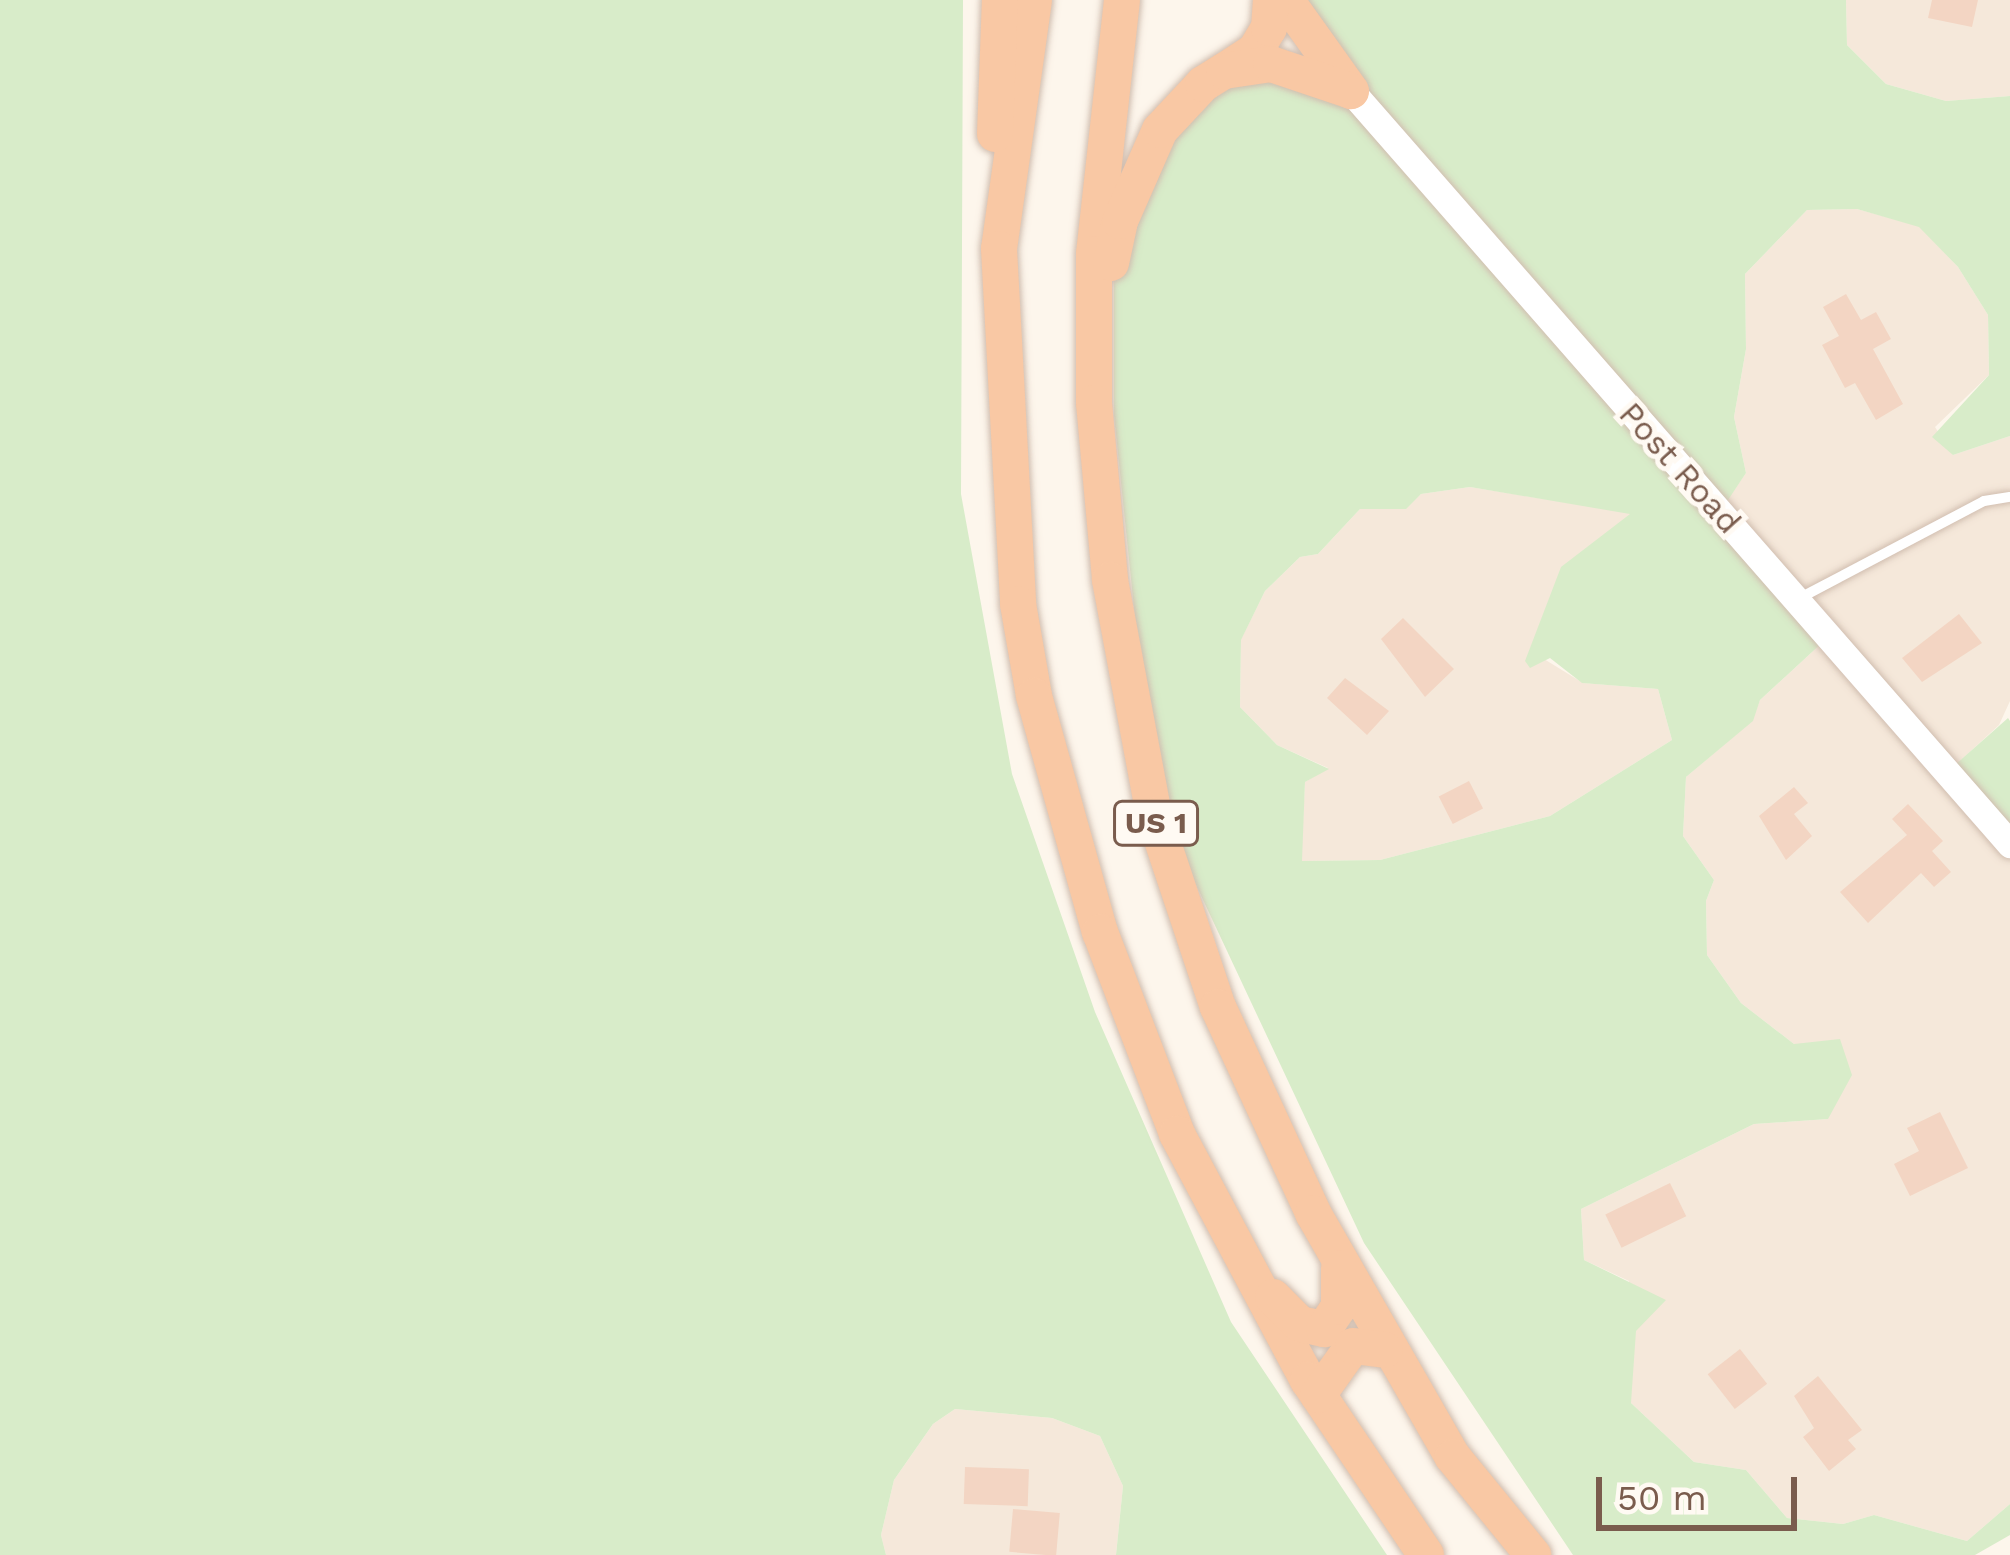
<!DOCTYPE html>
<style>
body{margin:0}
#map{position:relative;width:2010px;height:1555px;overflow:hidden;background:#fdf6ec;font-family:"Work Sans",sans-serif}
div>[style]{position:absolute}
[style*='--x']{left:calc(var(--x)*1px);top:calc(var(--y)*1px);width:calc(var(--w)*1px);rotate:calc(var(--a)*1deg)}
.residential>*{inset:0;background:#f5e8da}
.green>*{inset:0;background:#d8ecc9}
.building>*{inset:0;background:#f3d5c3;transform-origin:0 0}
.roads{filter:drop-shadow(0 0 3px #d1beb0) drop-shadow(0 0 3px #d1beb0)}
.service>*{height:10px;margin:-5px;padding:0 5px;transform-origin:5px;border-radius:5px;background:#fff}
.tertiary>*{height:27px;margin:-13.5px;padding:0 13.5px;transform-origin:13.5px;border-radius:13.5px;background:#fff}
.trunk>*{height:36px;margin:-18px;padding:0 18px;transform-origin:18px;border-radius:18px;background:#f9c8a4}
span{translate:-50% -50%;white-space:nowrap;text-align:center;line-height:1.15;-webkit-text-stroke:10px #fffaf3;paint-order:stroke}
.shield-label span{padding:3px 9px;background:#fffaf3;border:3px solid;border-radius:9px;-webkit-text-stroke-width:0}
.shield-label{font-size:30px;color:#7a5c4d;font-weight:700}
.street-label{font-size:33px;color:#7a5c4d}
.scale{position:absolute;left:1596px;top:1477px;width:201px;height:54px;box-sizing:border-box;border:6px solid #7a5c4d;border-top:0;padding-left:15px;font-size:36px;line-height:42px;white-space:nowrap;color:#7a5c4d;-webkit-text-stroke:9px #fffaf3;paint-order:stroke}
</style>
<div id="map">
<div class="residential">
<i style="clip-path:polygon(1846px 0,2010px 0,2010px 96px,1946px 101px,1886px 84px,1847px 45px)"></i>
<i style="clip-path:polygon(1857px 209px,1919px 226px,1958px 267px,1988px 315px,1989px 375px,1935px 427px,1953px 455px,2010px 436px,2010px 701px,1999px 725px,1948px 772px,2010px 847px,2010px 1504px,1967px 1541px,1874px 1515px,1843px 1524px,1787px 1518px,1746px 1470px,1694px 1462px,1631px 1403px,1629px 1281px,1584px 1260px,1581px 1209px,1754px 1124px,1828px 1119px,1794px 1044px,1741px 1003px,1707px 955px,1706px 901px,1714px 880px,1683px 836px,1686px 777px,1752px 721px,1760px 700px,1824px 641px,1719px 512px,1746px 473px,1734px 417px,1746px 349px,1745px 274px,1807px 210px)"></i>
<i style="clip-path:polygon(1470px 487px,1632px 513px,1544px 659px,1583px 683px,1658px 689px,1672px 740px,1550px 816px,1380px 860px,1301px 861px,1305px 782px,1328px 768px,1277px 745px,1240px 707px,1241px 639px,1265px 591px,1300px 557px,1318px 554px,1360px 509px,1405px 509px,1421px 494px)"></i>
<i style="clip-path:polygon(955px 1409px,1052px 1418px,1100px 1436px,1123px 1486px,1116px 1555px,886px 1555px,881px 1535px,894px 1480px,933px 1424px)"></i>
</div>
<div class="green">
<i style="clip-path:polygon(0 0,963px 0,961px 494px,1012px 774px,1095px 1012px,1231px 1322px,1387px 1555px,1116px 1555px,1123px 1486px,1100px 1436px,1052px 1418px,955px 1409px,933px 1424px,894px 1480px,881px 1535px,886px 1555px,0 1555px)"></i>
<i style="clip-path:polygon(evenodd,1281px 0,1846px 0,1847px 45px,1886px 84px,1946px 101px,2010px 96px,2010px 436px,1953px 455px,1932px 437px,1989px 375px,1988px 315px,1958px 267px,1919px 227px,1857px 209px,1807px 210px,1745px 274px,1746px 349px,1734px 417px,1746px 473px,1720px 512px,1824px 641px,1760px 700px,1753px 721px,1686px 777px,1683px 836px,1714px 880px,1706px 901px,1707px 955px,1741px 1003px,1794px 1044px,1840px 1039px,1852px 1075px,1828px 1119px,1754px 1124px,1581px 1209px,1584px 1260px,1666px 1300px,1636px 1331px,1631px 1403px,1694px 1462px,1746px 1470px,1787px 1518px,1843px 1524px,1874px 1515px,1967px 1541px,2010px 1504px,2010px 1535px,1975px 1555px,1573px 1555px,1364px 1243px,1182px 855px,1142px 685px,1114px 415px,1114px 240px,1208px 76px,1332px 82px,1281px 0,1470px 487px,1630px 514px,1561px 567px,1525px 661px,1530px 668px,1550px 658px,1582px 683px,1658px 689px,1672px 740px,1550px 816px,1380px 860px,1302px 861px,1305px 782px,1329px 769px,1277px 745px,1240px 707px,1241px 640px,1265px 591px,1300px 557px,1318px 554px,1360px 509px,1406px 509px,1421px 494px,1470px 487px)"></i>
<i style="clip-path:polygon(2008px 718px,2010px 721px,2010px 847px,1947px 772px)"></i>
</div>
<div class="building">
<i style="clip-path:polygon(1932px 0,1978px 0,1972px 27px,1928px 18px)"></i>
<i style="clip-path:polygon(1846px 294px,1861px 320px,1876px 312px,1891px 339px,1873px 349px,1903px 404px,1876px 420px,1855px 383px,1845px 388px,1822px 345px,1839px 336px,1823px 307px)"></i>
<i style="clip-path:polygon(1959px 614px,1982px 643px,1922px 682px,1902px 658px)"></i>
<i style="clip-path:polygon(1403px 618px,1454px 669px,1425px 697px,1381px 639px)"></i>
<i style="clip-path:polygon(1345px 678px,1389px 711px,1367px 735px,1327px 698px)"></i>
<i style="left:1469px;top:781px;width:31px;height:34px;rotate:63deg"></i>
<i style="clip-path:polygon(1794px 787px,1808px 803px,1794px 814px,1812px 836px,1786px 860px,1759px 816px)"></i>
<i style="clip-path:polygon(1908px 804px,1943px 841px,1932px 851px,1951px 872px,1934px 887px,1921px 873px,1868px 923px,1840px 892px,1907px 835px,1892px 819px)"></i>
<i style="clip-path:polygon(1940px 1112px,1968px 1168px,1910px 1196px,1894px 1164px,1919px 1151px,1907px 1128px)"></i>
<i style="left:1670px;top:1183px;width:37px;height:72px;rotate:64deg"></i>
<i style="left:1740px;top:1349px;width:44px;height:41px;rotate:52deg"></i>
<i style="clip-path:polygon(1818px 1376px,1862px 1430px,1848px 1440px,1856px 1449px,1829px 1471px,1803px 1437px,1814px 1428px,1794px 1396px)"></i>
<i style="left:965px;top:1467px;width:64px;height:37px;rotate:2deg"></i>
<i style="left:1013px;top:1509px;width:47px;height:43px;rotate:5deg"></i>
</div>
<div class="roads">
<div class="service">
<i style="--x:1798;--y:599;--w:210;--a:-27.8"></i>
<i style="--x:1984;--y:501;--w:26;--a:-9"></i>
</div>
<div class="tertiary">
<i style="--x:1351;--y:91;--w:1001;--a:48.81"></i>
</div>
<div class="trunk">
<i style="--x:1034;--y:0;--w:251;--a:98"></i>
<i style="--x:999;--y:249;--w:356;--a:86.9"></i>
<i style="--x:1018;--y:604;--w:93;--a:80.1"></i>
<i style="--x:1034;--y:696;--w:245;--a:74.4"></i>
<i style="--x:1100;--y:932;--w:216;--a:69.1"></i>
<i style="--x:1177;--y:1134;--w:279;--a:62"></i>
<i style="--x:1308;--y:1380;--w:211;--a:56"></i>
<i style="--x:1122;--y:0;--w:256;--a:96.3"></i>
<i style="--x:1094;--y:254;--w:149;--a:90"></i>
<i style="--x:1094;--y:403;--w:178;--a:84.8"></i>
<i style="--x:1110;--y:580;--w:240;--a:79.4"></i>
<i style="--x:1154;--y:816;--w:201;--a:71.5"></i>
<i style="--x:1218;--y:1007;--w:227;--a:65.2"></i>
<i style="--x:1313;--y:1213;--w:281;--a:60.2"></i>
<i style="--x:1453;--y:1457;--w:127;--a:50.8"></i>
<i style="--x:1286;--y:0;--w:112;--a:54.5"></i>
<i style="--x:1227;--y:69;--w:33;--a:-33"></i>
<i style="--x:1255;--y:51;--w:27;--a:-59"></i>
<i style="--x:1269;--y:28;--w:28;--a:-86"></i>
<i style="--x:995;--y:134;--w:134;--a:-87.9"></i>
<i style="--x:1111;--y:263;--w:43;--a:-77.9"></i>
<i style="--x:1120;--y:221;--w:99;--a:-66.3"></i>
<i style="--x:1160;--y:130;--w:63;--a:-46.9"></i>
<i style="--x:1203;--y:84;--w:25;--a:-32"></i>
<i style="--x:1224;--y:71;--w:48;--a:-8.5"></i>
<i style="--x:1271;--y:64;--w:84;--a:18.6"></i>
<i style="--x:1273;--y:1297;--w:38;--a:45"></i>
<i style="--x:1300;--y:1324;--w:25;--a:12"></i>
<i style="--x:1324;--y:1329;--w:27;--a:-56"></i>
<i style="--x:1339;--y:1307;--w:39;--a:-90"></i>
<i style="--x:1318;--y:1395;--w:60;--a:-54.5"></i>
<i style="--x:1353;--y:1346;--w:32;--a:7"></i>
</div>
</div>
<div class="shield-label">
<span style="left:1156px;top:823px">US 1</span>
</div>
<div class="street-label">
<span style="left:1680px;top:468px;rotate:48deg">Post Road</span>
</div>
<div class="scale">50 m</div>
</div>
